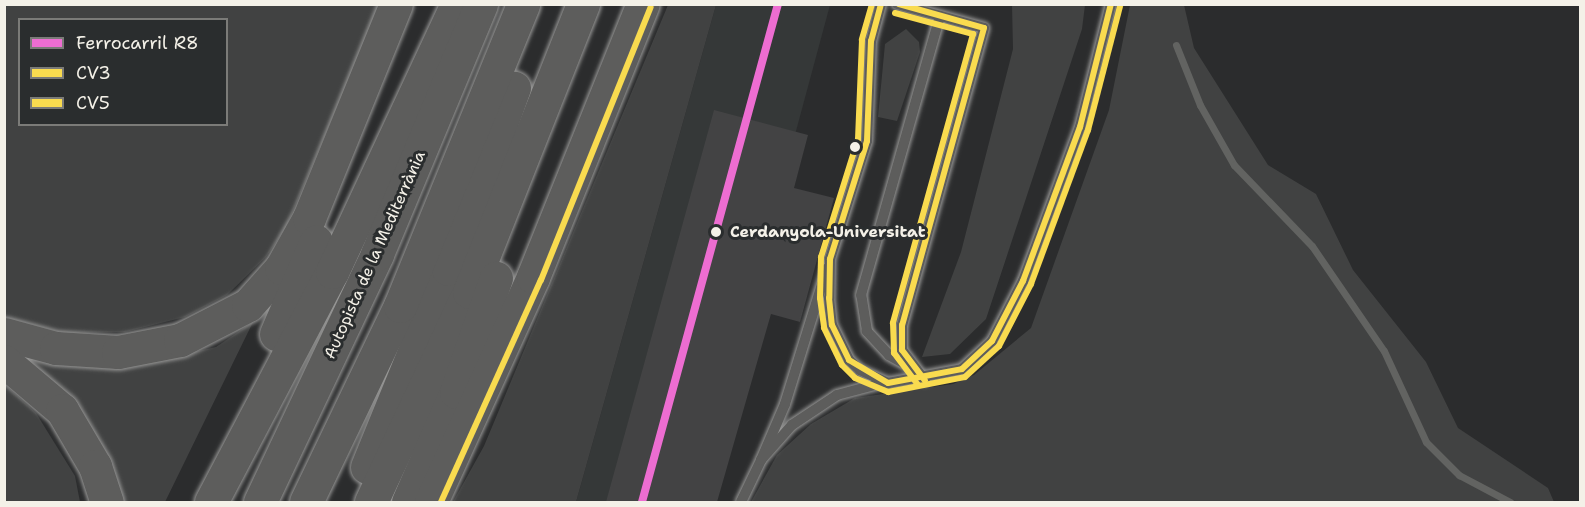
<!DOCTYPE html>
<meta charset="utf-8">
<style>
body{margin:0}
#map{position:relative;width:1585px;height:507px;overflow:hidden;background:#2b2c2d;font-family:"Shantell Sans",sans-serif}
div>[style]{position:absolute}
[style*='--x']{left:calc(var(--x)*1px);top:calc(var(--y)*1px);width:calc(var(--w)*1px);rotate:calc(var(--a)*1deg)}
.built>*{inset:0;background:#353838}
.green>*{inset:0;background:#414242}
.stream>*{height:7px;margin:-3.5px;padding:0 3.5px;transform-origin:3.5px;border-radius:3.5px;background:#626361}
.building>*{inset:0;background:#434344}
.roads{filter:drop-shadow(0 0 2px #979796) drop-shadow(0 0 2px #979796)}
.lane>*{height:10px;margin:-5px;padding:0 5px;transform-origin:5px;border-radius:5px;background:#5d5d5c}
.highway>*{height:33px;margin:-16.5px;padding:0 16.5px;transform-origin:16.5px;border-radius:16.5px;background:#5d5d5c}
.bus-1>*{height:6px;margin:-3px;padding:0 3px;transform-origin:3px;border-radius:3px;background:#f9db4f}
.bus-2>*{height:6px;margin:-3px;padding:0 3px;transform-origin:3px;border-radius:3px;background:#f9db4f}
.rail-1>*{height:8px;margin:-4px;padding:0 4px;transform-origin:4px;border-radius:4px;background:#ed6dd1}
.dots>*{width:16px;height:16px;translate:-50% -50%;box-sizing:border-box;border:3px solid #2a2d2e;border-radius:50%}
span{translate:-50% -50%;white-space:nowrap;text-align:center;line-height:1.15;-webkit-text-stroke:6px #2a2d2e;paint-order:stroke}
.stop-label{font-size:16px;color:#f4f1e8;font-weight:700}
.left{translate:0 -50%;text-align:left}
.street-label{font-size:16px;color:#f4f1e8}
.frame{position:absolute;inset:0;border:6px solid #f4f1e8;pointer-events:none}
.legend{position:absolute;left:18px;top:18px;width:210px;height:108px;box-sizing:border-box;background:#2a2d2e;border:2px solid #7b7b78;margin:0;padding:8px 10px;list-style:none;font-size:18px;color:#f4f1e8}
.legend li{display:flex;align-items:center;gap:12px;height:30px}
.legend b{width:30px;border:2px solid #7b7b78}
</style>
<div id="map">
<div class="built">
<i style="clip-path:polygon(716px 5px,830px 5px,696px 502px,576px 502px)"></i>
</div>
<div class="green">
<i style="clip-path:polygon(evenodd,4px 5px,380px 5px,286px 227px,266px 257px,227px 295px,185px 317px,125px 332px,65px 333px,5px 317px,4px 5px,20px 20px,226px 20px,226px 124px,20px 124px,20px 20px)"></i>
<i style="clip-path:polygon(668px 5px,716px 5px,576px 502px,453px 502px,484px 446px)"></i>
<i style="clip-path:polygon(1012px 5px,1085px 5px,1082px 29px,986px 319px,950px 354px,922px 357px,961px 252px,1013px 49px)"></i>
<i style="clip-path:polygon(1130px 5px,1184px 5px,1194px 48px,1268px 165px,1316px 194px,1353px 270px,1426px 362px,1458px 428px,1548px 488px,1554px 502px,751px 502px,777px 455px,811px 424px,855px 398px,953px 384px,974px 375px,1031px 328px,1109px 110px)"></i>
<i style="clip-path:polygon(906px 29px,919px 42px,920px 52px,897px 121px,878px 117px,885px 44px)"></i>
<i style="clip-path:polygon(253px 322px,165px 502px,118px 502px,14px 350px,62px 365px,124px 368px,216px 347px)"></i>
<i style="clip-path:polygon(4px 384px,36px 413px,75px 476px,80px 502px,5px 502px)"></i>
</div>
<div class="stream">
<i style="--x:1176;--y:45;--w:65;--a:68.2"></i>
<i style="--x:1200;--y:105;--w:69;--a:60.5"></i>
<i style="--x:1234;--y:165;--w:112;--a:46.1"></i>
<i style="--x:1312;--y:246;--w:127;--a:55.6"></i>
<i style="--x:1384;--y:351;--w:100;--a:65.2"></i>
<i style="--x:1426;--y:442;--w:47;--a:45"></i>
<i style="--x:1459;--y:475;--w:58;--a:27.9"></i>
</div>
<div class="building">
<i style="clip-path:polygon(714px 110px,808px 135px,794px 188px,834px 198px,800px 322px,771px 314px,717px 502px,606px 502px)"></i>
</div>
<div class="roads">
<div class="lane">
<i style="--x:881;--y:4;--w:38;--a:105"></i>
<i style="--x:871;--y:41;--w:100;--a:92.3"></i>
<i style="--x:867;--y:141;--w:124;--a:107.4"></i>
<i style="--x:830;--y:259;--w:39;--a:91"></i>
<i style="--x:829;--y:298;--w:27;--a:84"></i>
<i style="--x:832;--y:325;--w:39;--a:64"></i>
<i style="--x:849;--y:360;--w:15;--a:42"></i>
<i style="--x:860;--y:370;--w:31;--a:25"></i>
<i style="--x:888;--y:383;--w:75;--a:-10.7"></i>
<i style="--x:962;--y:369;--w:41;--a:-43"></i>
<i style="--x:992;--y:341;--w:68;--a:-62.7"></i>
<i style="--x:1023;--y:281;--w:164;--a:-69.7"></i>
<i style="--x:1080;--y:127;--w:127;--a:-75.9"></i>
<i style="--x:897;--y:4;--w:90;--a:15.4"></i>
<i style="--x:984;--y:28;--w:308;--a:105.4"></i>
<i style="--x:902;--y:325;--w:25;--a:90"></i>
<i style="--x:902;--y:350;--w:38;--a:53"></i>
<i style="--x:912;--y:368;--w:26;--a:-151"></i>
<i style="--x:889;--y:355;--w:33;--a:-133"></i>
<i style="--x:867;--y:331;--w:36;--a:-99"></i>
<i style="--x:861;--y:295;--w:290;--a:-74.2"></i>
<i style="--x:761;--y:460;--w:61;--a:-66.8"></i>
<i style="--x:785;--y:404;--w:142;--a:-72.8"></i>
<i style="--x:741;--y:502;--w:47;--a:-64.5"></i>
<i style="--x:761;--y:460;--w:47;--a:-48.5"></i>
<i style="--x:792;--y:425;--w:54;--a:-33.7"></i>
<i style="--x:837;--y:395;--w:47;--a:-14.9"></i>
</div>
<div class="highway">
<i style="--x:4;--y:334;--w:54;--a:15.1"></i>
<i style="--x:56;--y:348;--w:62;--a:3.7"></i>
<i style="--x:118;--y:352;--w:63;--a:-11"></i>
<i style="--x:180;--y:340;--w:76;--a:-27.2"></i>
<i style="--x:248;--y:305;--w:50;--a:-48.3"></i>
<i style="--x:281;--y:268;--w:57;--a:-60.8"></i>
<i style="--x:309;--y:218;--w:231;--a:-67.9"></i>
<i style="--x:276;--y:334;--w:101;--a:-66.7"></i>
<i style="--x:4;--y:361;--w:76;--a:40.2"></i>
<i style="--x:62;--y:410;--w:65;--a:59.5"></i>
<i style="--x:95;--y:466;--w:38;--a:72"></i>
<i style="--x:367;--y:467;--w:214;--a:-67.8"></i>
<i style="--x:448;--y:269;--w:193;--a:-70"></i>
<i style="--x:211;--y:502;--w:260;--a:-62.3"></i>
<i style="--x:332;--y:272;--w:296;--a:-65"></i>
<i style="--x:260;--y:502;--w:274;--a:-64.7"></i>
<i style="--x:377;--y:254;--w:271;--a:-67.4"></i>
<i style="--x:306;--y:502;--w:217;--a:-64.4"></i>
<i style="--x:400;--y:306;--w:326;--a:-67.8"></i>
<i style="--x:371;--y:502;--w:232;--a:-65"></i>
<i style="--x:469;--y:292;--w:310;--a:-68.4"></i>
<i style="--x:408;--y:502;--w:120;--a:-66.4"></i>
<i style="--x:456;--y:392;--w:121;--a:-70.7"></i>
<i style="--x:431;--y:502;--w:247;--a:-65.6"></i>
<i style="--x:533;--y:277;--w:294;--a:-68.1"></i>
</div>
</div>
<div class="bus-1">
<i style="--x:881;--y:4;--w:38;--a:105"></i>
<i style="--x:871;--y:41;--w:100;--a:92.3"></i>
<i style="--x:867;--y:141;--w:124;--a:107.4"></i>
<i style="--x:830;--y:259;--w:39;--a:91"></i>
<i style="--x:829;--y:298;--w:27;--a:84"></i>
<i style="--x:832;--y:325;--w:39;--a:64"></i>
<i style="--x:849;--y:360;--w:45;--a:30.5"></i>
<i style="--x:888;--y:383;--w:75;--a:-10.7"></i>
<i style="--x:962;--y:369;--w:41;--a:-43"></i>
<i style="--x:992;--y:341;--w:68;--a:-62.7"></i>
<i style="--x:1023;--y:281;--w:164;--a:-69.7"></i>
<i style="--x:1080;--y:127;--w:127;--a:-75.9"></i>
<i style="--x:899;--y:4;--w:88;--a:15.8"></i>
<i style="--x:984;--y:28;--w:308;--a:105.4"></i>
<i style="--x:902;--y:325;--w:25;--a:90"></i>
<i style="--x:902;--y:350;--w:38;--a:53"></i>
</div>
<div class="bus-2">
<i style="--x:872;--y:4;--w:37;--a:106"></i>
<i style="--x:862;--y:40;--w:99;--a:92.3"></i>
<i style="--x:858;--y:139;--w:124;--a:107.4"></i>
<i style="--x:821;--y:257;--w:41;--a:91.4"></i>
<i style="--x:820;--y:298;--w:30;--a:82"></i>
<i style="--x:824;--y:328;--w:41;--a:64.1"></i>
<i style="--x:842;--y:365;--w:18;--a:45"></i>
<i style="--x:855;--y:378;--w:36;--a:23"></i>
<i style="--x:888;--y:392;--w:78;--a:-11"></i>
<i style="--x:965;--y:377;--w:46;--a:-42.4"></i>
<i style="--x:999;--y:346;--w:70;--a:-62.7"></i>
<i style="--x:1031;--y:284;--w:164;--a:-69.7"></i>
<i style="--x:1088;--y:130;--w:128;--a:-75.5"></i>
<i style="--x:895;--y:13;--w:81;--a:15.1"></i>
<i style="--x:973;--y:34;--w:300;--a:105.5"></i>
<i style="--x:893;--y:323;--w:30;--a:88"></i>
<i style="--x:894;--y:353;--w:40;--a:53"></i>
<i style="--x:441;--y:502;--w:243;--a:-65.8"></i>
<i style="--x:541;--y:280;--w:294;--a:-68.1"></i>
</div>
<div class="rail-1">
<i style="--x:642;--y:502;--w:516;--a:-74.73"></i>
</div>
<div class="dots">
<i style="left:855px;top:147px;background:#f4f1e8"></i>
<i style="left:716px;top:232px;background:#f4f1e8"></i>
</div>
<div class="stop-label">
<span class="left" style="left:730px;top:232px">Cerdanyola-Universitat</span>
</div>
<div class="street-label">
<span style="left:375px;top:255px;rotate:-66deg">Autopista de la Mediterrània</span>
</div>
<div class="frame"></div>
<ul class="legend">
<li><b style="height:8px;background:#ed6dd1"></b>Ferrocarril R8</li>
<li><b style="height:8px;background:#f9db4f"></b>CV3</li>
<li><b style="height:8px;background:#f9db4f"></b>CV5</li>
</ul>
</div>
